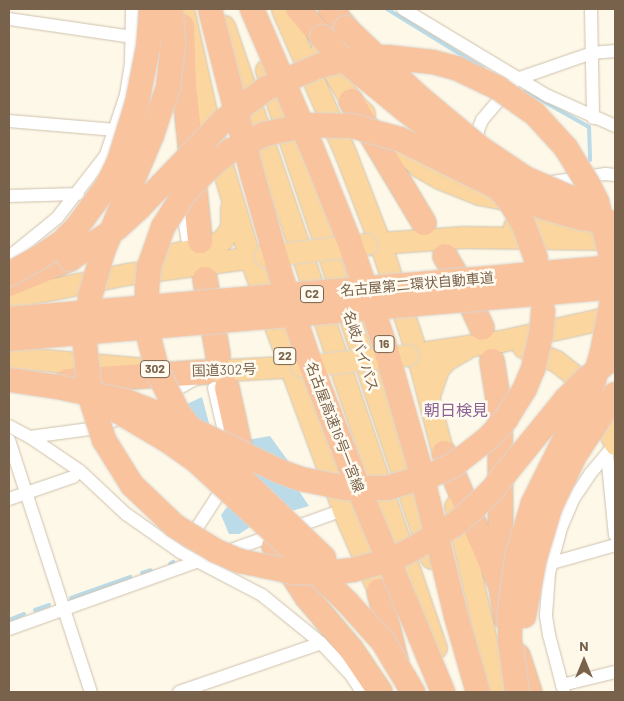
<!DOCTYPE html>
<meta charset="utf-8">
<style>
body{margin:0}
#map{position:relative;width:624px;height:701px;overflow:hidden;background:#fdf8e8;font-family:Barlow,"Noto Sans JP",sans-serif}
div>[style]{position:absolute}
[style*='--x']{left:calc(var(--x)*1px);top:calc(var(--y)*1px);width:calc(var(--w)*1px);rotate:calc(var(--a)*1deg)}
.water>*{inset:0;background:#bbdbe8}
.stream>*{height:4px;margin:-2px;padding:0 2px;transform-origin:2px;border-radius:2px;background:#bbdbe8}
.roads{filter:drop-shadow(0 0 1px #d0c1ad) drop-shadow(0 0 1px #d0c1ad)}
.minor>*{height:12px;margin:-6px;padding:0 6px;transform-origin:6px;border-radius:6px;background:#fff}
.trunk>*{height:21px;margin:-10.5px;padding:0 10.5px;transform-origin:10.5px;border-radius:10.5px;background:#fbd69f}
.motorway>*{height:24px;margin:-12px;padding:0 12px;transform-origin:12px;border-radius:12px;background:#f9c39e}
.bridges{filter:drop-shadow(0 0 1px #dcd6d0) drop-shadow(0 0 1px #dcd6d0)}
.trunk-bridge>*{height:21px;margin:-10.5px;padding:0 10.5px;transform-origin:10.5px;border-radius:10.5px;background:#fbd69f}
.motorway-bridge>*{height:24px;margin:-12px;padding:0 12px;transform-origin:12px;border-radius:12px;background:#f9c39e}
span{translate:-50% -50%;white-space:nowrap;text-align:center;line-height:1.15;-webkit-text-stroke:5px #fffbf0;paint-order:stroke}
.shield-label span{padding:1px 4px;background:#fffbf0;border:1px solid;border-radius:4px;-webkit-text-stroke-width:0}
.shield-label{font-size:12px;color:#79624b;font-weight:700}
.street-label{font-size:14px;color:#79624b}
.quarter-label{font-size:16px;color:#8c6395}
.frame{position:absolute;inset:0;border:10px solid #79624b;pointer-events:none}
.north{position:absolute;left:559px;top:636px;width:50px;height:50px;-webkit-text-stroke:4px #fffbf0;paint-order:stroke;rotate:0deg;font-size:14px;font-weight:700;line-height:20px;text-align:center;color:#79624b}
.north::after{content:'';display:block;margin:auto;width:18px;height:22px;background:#79624b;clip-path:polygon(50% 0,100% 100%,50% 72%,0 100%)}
</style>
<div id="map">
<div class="water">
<i style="clip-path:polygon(202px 397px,211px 431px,170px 412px)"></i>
<i style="clip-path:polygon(270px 436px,294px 469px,283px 467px,309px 506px,281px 514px,272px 490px,258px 494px,247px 440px)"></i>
<i style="clip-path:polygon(236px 495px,255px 524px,239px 534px,229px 534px,221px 515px)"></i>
</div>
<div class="stream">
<i style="--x:387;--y:9;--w:113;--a:31.6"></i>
<i style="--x:525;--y:91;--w:73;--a:29.4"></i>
<i style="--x:589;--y:127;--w:33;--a:88"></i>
<i style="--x:170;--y:564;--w:4;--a:-34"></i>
<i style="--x:142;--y:573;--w:9;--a:-18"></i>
<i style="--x:71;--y:598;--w:63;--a:-19.6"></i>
<i style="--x:35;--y:610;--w:15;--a:-20"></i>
<i style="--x:11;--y:619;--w:14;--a:-21"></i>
</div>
<div class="roads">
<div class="minor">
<i style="--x:403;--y:9;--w:169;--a:31"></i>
<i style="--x:548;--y:96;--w:73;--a:24.1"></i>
<i style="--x:591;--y:9;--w:109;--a:88.9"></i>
<i style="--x:9;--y:19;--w:124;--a:8.3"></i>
<i style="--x:9;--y:121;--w:107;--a:4.8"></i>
<i style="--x:477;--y:145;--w:15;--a:-86"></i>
<i style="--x:478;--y:130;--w:11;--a:-68"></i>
<i style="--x:482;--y:120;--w:54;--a:-49.5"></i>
<i style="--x:517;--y:79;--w:79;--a:-19.1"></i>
<i style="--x:592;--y:53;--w:23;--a:-5"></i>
<i style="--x:546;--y:183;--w:60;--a:-8.7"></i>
<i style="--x:605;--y:174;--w:10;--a:6"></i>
<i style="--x:9;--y:196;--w:69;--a:-1.7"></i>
<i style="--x:174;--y:205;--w:22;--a:60"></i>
<i style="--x:185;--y:224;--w:19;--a:81"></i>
<i style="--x:9;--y:257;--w:62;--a:-39.1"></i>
<i style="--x:57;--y:218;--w:80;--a:-52.1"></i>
<i style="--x:106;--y:155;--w:63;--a:-71.6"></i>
<i style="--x:126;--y:95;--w:33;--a:-81"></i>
<i style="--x:131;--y:62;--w:53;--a:-88.9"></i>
<i style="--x:214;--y:388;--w:57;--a:76.9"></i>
<i style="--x:165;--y:396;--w:40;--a:-29.7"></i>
<i style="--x:9;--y:426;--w:24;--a:28"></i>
<i style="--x:30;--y:437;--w:60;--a:34.2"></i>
<i style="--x:80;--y:471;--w:63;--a:43.1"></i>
<i style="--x:126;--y:514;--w:66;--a:35.1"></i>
<i style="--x:180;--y:552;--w:93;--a:27.7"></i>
<i style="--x:262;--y:595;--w:76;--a:39.1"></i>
<i style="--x:321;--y:643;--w:44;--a:46.8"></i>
<i style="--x:351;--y:675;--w:20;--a:57"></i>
<i style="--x:30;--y:437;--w:60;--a:-7.7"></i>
<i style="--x:89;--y:429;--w:40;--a:-18.9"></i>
<i style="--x:9;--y:440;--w:265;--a:72"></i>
<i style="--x:607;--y:454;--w:81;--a:84.4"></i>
<i style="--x:9;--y:499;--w:68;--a:-19"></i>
<i style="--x:73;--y:477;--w:9;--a:-41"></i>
<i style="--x:189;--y:540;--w:68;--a:-57"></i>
<i style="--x:223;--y:553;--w:127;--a:-19.7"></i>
<i style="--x:552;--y:563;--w:66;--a:-15.9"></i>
<i style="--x:9;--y:629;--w:207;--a:-19.7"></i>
<i style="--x:562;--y:685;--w:55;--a:-13.8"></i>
<i style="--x:179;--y:692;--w:150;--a:-19"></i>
<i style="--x:564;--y:692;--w:59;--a:-104.7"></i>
<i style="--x:549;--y:635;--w:20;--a:-99"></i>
<i style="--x:546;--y:615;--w:42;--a:-85.9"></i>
<i style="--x:549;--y:573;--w:47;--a:-75.1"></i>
<i style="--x:561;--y:528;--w:33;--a:-67"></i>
<i style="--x:574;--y:498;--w:29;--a:-56"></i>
<i style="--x:590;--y:474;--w:39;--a:-50"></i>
</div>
<div class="trunk">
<i style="--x:183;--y:9;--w:110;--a:77.4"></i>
<i style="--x:207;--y:116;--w:148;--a:73.2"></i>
<i style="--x:250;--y:258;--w:269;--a:69.7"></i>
<i style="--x:343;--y:510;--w:105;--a:66.4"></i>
<i style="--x:282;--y:9;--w:159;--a:66.3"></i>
<i style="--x:346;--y:155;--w:94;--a:68.9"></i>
<i style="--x:380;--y:243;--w:117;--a:71.6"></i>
<i style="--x:417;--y:354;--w:119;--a:75.4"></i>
<i style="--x:224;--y:26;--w:657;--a:71.18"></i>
<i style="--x:321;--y:50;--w:59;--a:59.5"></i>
<i style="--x:351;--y:101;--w:18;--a:43"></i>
<i style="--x:266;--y:70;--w:515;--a:71.32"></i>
<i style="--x:387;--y:136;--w:45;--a:43.2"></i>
<i style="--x:420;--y:167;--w:22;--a:30"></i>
<i style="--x:439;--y:178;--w:43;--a:21.8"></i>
<i style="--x:479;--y:194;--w:42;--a:11"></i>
<i style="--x:514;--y:226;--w:64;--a:-6.2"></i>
<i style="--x:366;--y:244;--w:97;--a:-4.1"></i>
<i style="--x:463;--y:237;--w:152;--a:0.8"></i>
<i style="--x:163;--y:256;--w:52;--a:-12.2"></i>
<i style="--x:214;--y:245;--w:9;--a:-32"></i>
<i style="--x:222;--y:240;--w:15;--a:-53"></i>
<i style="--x:231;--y:228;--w:20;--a:-90"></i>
<i style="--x:9;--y:298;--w:120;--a:-11.5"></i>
<i style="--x:127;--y:274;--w:136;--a:-7.6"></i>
<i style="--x:523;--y:347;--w:36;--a:23"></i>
<i style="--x:556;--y:361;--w:28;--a:38"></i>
<i style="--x:578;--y:378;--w:28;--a:55"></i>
<i style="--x:594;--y:401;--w:48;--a:64"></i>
<i style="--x:407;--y:355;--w:95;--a:-8.5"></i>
<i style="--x:501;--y:341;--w:117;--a:-12.4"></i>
<i style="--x:9;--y:357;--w:138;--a:5"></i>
<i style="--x:189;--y:372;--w:112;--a:-3.1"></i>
<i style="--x:429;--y:395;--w:28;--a:-71"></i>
<i style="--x:438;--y:369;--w:12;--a:-48"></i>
<i style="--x:446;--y:360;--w:22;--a:-30"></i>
<i style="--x:455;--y:506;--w:191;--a:77"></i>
</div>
<div class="motorway">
<i style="--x:298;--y:9;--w:37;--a:49"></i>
<i style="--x:331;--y:9;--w:24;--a:52"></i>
<i style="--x:182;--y:26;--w:59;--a:88.1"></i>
<i style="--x:184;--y:85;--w:157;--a:84.1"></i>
<i style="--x:351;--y:101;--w:142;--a:59.1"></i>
<i style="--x:445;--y:256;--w:36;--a:60"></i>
<i style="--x:463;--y:287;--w:45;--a:65.1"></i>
<i style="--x:205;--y:279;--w:77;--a:80.3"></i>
<i style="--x:9;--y:284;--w:66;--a:-22.3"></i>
<i style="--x:492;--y:361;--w:51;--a:80.9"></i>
<i style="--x:500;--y:411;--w:165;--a:89.7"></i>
<i style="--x:68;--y:381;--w:138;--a:-3.7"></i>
<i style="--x:227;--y:388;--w:84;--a:77.6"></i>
<i style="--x:444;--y:453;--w:145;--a:66.8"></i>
<i style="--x:501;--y:586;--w:33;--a:81"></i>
<i style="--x:274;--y:546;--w:61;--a:57.1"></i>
<i style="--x:307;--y:597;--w:68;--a:49.8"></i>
<i style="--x:351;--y:649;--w:52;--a:56"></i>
<i style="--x:379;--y:591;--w:72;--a:76.3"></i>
<i style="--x:518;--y:656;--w:38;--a:72"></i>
</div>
</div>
<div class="bridges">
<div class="trunk-bridge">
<i style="--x:265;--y:256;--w:102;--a:-6.8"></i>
<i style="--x:301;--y:366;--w:107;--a:-5.9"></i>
</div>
<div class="motorway-bridge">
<i style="--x:171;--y:9;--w:36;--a:87"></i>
<i style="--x:173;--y:45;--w:42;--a:96.8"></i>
<i style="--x:168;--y:87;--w:51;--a:108.4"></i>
<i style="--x:152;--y:135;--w:126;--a:112.9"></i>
<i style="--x:103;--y:251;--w:48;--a:105.8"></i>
<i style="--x:90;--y:297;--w:48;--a:95.9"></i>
<i style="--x:85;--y:345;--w:51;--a:84.4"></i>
<i style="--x:90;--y:396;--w:46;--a:72.3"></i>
<i style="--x:104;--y:440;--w:53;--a:58.1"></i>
<i style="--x:132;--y:485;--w:59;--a:43.6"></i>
<i style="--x:175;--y:526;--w:48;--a:31.4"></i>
<i style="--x:216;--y:551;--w:26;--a:23"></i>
<i style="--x:240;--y:561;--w:54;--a:11.7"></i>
<i style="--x:293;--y:572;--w:31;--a:2"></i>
<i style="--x:324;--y:573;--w:29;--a:-6"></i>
<i style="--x:353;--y:570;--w:27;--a:-15"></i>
<i style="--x:379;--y:563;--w:30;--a:-21"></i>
<i style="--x:407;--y:552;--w:54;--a:-29.9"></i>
<i style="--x:454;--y:525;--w:26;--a:-40"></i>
<i style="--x:474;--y:508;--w:25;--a:-45"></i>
<i style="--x:492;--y:490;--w:117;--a:-50.9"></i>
<i style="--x:566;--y:399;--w:27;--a:-45"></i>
<i style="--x:585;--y:380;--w:38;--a:-39"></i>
<i style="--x:210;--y:9;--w:170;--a:75.7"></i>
<i style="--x:252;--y:174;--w:109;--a:74.1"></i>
<i style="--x:282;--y:279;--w:82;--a:71.6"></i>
<i style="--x:308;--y:357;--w:129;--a:69"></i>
<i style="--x:354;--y:477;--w:233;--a:67.5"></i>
<i style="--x:252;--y:9;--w:151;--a:66.7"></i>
<i style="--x:312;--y:148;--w:102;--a:68.2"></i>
<i style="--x:350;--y:243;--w:106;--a:71.2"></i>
<i style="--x:384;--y:343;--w:133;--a:73.9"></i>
<i style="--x:421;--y:471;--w:149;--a:76.4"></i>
<i style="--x:456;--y:616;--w:79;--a:73.9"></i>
<i style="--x:346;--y:28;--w:99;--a:43.4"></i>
<i style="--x:418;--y:96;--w:80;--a:39.9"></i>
<i style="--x:479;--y:147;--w:55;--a:34"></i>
<i style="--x:525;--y:178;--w:69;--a:23.2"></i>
<i style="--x:322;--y:37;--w:25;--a:48"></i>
<i style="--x:339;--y:56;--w:85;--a:39.3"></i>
<i style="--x:405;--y:110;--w:86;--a:36.5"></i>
<i style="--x:474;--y:161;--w:52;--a:48.1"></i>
<i style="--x:509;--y:200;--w:27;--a:59"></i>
<i style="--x:523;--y:223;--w:37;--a:70"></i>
<i style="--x:70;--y:259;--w:56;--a:-33.4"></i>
<i style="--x:117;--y:228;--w:30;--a:-42"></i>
<i style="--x:139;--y:208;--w:122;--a:-46"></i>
<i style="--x:224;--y:120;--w:54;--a:-36.7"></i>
<i style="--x:267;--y:88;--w:56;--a:-22.9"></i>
<i style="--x:319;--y:66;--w:22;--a:-13"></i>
<i style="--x:340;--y:61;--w:47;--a:-4.9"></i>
<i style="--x:387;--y:57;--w:46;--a:6.2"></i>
<i style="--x:433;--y:62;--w:24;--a:15"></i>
<i style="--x:456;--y:68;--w:47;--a:25.5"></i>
<i style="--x:498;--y:88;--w:45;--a:35.1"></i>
<i style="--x:535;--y:114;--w:46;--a:47.6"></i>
<i style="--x:566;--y:148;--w:42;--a:58.6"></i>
<i style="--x:588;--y:184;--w:20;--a:63"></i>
<i style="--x:597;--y:202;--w:52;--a:75.4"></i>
<i style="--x:9;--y:274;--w:35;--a:-29"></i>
<i style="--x:40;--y:257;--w:25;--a:-34"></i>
<i style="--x:61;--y:243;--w:23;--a:-45"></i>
<i style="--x:77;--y:227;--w:51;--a:-53.8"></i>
<i style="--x:107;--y:186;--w:28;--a:-64"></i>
<i style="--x:119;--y:161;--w:61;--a:-72.8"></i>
<i style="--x:137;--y:103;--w:57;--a:-78.9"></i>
<i style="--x:148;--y:47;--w:38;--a:-85"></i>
<i style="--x:9;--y:319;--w:608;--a:-4.9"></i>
<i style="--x:9;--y:339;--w:608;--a:-4.9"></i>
<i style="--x:10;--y:380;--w:49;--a:8.3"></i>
<i style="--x:58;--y:387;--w:72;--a:12.1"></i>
<i style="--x:128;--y:402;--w:34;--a:21"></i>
<i style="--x:160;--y:414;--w:132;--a:25.6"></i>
<i style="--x:279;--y:471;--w:23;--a:20"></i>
<i style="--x:301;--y:479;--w:45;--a:11.6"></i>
<i style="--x:345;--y:488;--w:42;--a:0"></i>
<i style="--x:387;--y:488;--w:49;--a:-16.6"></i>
<i style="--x:434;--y:474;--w:23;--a:-25"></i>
<i style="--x:455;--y:464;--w:41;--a:-38"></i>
<i style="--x:487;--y:439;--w:28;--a:-46"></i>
<i style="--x:506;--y:419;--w:36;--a:-58"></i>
<i style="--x:525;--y:388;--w:21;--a:-67"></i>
<i style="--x:533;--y:369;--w:35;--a:-77"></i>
<i style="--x:541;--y:335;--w:24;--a:-85"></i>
<i style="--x:119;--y:412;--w:57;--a:30.6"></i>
<i style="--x:168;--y:441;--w:32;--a:35"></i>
<i style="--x:194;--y:459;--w:130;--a:42.5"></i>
<i style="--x:290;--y:547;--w:79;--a:44"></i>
<i style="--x:347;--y:602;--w:54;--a:48"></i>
<i style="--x:383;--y:642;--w:58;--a:59"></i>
<i style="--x:324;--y:558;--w:182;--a:-136.1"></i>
<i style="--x:193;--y:432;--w:25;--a:-127"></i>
<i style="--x:178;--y:412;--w:44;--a:-117.1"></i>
<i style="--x:158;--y:373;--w:40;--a:-104.4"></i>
<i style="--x:148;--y:334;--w:45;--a:-91.3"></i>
<i style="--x:147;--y:289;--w:22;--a:-85"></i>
<i style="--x:149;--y:267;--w:42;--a:-70.7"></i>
<i style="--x:163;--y:227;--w:43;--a:-57.4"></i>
<i style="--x:186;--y:191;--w:41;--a:-45"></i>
<i style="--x:215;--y:162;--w:19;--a:-36"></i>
<i style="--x:230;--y:151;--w:39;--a:-26"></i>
<i style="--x:265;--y:134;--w:43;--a:-12.1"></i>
<i style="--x:307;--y:125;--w:45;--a:1.3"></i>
<i style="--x:352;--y:126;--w:50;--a:15.2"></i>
<i style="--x:400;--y:139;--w:131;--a:26.4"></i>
<i style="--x:517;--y:197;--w:31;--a:21"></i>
<i style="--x:546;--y:208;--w:37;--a:16"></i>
<i style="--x:582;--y:218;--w:33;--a:9"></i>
<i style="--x:524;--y:616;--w:59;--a:-79.3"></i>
<i style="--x:535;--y:558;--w:52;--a:-73.3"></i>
<i style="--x:550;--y:508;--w:56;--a:-64.8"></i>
<i style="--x:574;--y:457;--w:75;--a:-56.9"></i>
<i style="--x:517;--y:692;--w:51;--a:-97.8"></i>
<i style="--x:510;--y:641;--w:29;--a:-90"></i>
<i style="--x:510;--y:612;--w:55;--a:-82.7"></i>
<i style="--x:517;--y:557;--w:56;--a:-73.5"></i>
<i style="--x:533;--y:503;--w:137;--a:-63.6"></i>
<i style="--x:594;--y:380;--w:29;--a:-74"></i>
<i style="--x:602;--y:352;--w:52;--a:-78.9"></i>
</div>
</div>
<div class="shield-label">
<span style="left:312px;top:294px">C2</span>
<span style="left:384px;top:344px">16</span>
<span style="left:285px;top:356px">22</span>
<span style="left:155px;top:369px">302</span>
</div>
<div class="street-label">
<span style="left:417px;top:284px;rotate:-5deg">名古屋第二環状自動車道</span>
<span style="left:361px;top:351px;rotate:72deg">名岐バイパス</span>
<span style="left:224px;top:370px;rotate:-2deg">国道302号</span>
<span style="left:335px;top:427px;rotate:69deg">名古屋高速16号一宮線</span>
</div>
<div class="quarter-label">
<span style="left:456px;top:410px">朝日検見</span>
</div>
<div class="frame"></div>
<div class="north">N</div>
</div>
